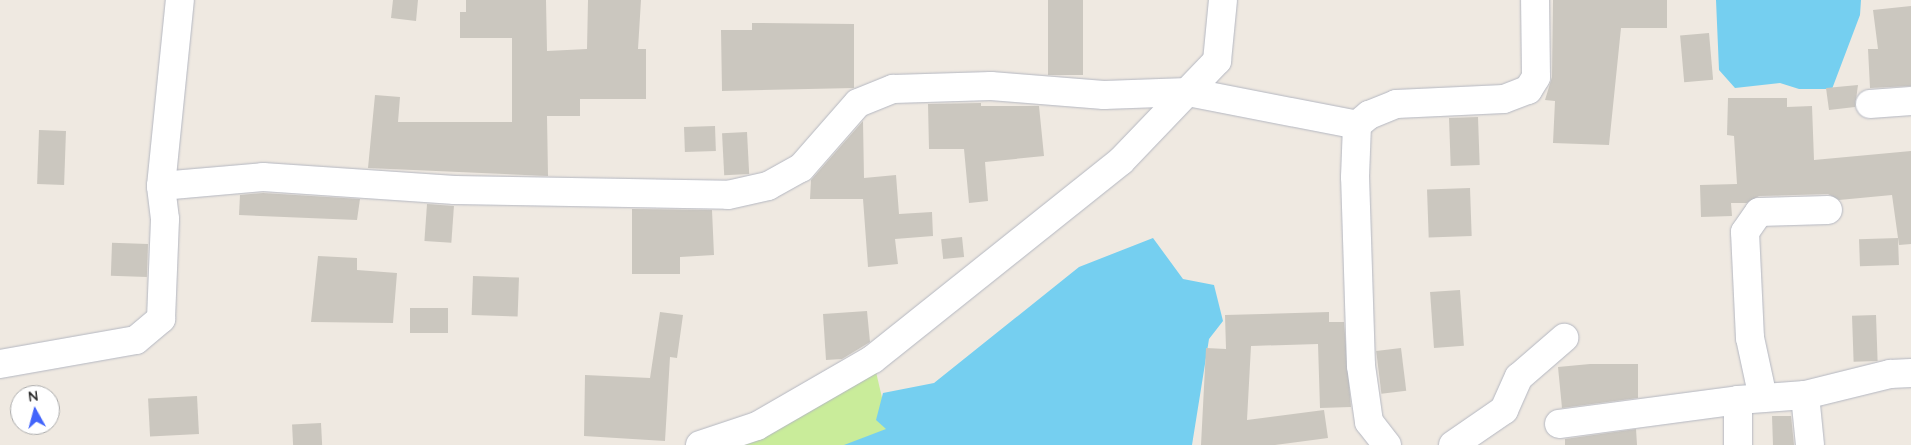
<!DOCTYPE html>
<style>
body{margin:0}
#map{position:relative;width:1911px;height:445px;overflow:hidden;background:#efe9e1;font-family:Quicksand,sans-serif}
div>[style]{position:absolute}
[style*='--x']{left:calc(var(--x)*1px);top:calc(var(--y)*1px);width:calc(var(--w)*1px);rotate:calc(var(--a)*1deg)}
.pitch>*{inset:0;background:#c9ec9a}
.water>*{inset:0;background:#75cff0}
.building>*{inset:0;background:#cbc7bf;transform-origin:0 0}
.roads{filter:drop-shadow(0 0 1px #b4b7c1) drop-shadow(0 0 1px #b4b7c1)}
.minor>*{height:28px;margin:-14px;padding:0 14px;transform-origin:14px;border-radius:14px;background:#fff}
span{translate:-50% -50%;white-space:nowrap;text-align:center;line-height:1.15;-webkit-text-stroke:4.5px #fff;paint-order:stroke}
.north{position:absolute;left:10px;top:385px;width:50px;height:50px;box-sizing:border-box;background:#fff;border:1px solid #ababab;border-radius:50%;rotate:353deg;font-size:14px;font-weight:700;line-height:20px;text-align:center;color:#2e2e2e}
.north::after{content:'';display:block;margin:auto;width:18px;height:22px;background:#4264fb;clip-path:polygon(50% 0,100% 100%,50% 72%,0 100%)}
</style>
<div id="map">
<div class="pitch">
<i style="clip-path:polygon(873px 359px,893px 445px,700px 445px)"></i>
</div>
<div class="water">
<i style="clip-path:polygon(1716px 0,1861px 0,1860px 15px,1832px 89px,1799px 89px,1780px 83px,1735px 88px,1719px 70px)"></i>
<i style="clip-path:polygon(1153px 238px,1183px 279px,1214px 285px,1223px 321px,1209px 339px,1192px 445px,844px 445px,886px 429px,876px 420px,883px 393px,934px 383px,1079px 267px)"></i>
</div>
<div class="building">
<i style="clip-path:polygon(393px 0,418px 0,416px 21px,391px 18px)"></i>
<i style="clip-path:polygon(466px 0,546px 0,547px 51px,587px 49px,588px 0,641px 0,638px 49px,646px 49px,646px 99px,580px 99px,580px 116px,547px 116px,548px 176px,368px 168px,375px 95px,400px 97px,398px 122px,512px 122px,512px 38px,460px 38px,460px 12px,466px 12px)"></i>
<i style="left:1048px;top:0;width:35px;height:75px"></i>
<i style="clip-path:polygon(1553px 0,1667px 0,1667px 28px,1621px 28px,1609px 145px,1553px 143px,1555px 101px,1545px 100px,1552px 77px)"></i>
<i style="clip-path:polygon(1911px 6px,1911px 86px,1870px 88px,1868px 49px,1878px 49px,1873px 10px)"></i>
<i style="clip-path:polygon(752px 23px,854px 24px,854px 88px,722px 91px,721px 30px,752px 30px)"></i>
<i style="left:1709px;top:33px;width:47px;height:29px;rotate:85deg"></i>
<i style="clip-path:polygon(1858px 85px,1855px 107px,1829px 110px,1826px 88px)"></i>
<i style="clip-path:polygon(1728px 98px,1787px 98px,1787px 107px,1812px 106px,1814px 160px,1911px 151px,1911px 244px,1899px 245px,1892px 195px,1839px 200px,1828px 194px,1759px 196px,1747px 203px,1731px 203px,1732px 216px,1701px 217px,1700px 185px,1737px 184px,1734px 136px,1727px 135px)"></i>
<i style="clip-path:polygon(981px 103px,981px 106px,1039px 106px,1044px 156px,985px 162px,988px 201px,969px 203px,964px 149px,929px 149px,928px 104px)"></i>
<i style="left:1478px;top:117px;width:48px;height:29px;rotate:88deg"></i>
<i style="clip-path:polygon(863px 121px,864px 178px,896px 175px,899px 214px,932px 212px,933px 236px,895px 239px,898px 264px,868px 267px,863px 199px,810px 199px,811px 180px)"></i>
<i style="left:715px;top:126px;width:25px;height:31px;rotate:88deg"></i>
<i style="left:39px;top:130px;width:27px;height:54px;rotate:2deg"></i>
<i style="left:747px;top:132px;width:42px;height:25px;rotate:87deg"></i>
<i style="left:1470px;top:188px;width:48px;height:43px;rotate:88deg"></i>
<i style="clip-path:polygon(263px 193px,360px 199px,357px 220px,239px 215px,240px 195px)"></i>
<i style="left:427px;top:204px;width:27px;height:37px;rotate:4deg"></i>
<i style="clip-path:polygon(632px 209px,712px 210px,714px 255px,680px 257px,680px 274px,632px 274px)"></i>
<i style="left:962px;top:237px;width:20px;height:21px;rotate:84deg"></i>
<i style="left:1898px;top:238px;width:27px;height:39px;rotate:88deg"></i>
<i style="left:148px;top:244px;width:33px;height:36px;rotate:92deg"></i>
<i style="clip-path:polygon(318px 256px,357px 258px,357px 270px,397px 273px,393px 323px,311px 322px)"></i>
<i style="left:473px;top:276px;width:46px;height:39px;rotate:2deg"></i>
<i style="left:1460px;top:290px;width:56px;height:30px;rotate:86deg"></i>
<i style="left:448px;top:308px;width:25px;height:38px;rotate:90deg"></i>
<i style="clip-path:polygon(867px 311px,870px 342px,842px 359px,826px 360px,823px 314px)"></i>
<i style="clip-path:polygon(660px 312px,683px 315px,677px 358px,670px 357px,665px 441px,584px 436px,585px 375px,650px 378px)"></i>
<i style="clip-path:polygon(1329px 312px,1329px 322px,1344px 322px,1351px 407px,1320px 408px,1318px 344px,1251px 346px,1247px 420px,1324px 410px,1328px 438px,1275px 445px,1201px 445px,1206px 348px,1226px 349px,1225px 315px)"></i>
<i style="left:1876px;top:315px;width:46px;height:24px;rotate:88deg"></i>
<i style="left:1401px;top:348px;width:43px;height:25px;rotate:83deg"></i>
<i style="clip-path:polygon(1590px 364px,1638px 364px,1638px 398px,1562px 408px,1558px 367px)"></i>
<i style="left:197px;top:396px;width:38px;height:49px;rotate:87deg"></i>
<i style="clip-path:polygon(1772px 416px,1791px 416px,1794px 445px,1773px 445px)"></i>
<i style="left:321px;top:423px;width:22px;height:29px;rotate:87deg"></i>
<i style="clip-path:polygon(1636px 429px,1637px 445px,1565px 445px,1565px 439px)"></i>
</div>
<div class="roads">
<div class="minor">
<i style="--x:1870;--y:104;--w:41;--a:-4.2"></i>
<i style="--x:161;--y:186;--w:102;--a:-5"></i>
<i style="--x:263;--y:177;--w:192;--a:3.9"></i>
<i style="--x:455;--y:190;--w:273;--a:1"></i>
<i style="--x:728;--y:195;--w:41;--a:-12.7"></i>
<i style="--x:768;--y:186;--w:38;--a:-29"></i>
<i style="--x:801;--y:168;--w:86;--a:-48.8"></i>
<i style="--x:858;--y:103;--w:38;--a:-22"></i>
<i style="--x:893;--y:89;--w:98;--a:-1.8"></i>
<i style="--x:991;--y:86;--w:113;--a:4.6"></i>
<i style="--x:1104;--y:95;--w:84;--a:-2"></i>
<i style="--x:1188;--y:92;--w:172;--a:11"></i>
<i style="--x:0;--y:364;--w:138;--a:-10"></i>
<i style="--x:136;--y:340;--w:33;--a:-40"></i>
<i style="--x:161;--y:319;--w:100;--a:-87.7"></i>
<i style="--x:165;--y:219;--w:33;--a:-97"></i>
<i style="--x:161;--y:186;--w:187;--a:-84.2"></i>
<i style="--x:1805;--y:395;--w:50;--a:84.3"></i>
<i style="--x:1763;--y:398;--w:61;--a:-102.2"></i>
<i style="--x:1750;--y:338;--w:106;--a:-92.7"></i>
<i style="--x:1745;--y:232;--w:24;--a:-55"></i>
<i style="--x:1759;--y:212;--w:69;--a:-1.7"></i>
<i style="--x:1559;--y:424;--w:181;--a:-7.6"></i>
<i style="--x:700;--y:445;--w:60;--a:-18.4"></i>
<i style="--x:757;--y:426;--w:134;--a:-30"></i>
<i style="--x:873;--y:359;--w:317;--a:-38.6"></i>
<i style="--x:1121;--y:161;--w:139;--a:-46.2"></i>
<i style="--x:1217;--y:61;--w:61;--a:-84.4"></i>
<i style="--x:1387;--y:445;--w:29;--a:-128"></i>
<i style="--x:1369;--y:422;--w:57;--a:-98.1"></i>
<i style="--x:1361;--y:366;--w:189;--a:-91.8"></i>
<i style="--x:1355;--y:177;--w:52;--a:-87.8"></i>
<i style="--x:1357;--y:125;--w:16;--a:-40"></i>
<i style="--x:1369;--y:115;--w:29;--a:-22"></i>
<i style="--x:1396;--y:104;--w:108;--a:-2.7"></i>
<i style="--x:1504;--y:99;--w:26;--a:-21"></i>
<i style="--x:1528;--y:90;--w:15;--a:-58"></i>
<i style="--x:1536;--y:77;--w:77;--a:-90.7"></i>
<i style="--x:1453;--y:445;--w:62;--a:-34.5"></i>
<i style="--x:1504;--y:410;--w:36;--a:-66"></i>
<i style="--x:1519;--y:377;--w:60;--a:-40.9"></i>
<i style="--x:1738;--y:445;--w:45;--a:-90"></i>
<i style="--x:1738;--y:400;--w:67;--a:-4.3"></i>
<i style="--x:1805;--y:395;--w:88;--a:-13.9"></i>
<i style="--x:1890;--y:374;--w:21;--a:-3"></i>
</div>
</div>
<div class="north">N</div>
</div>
